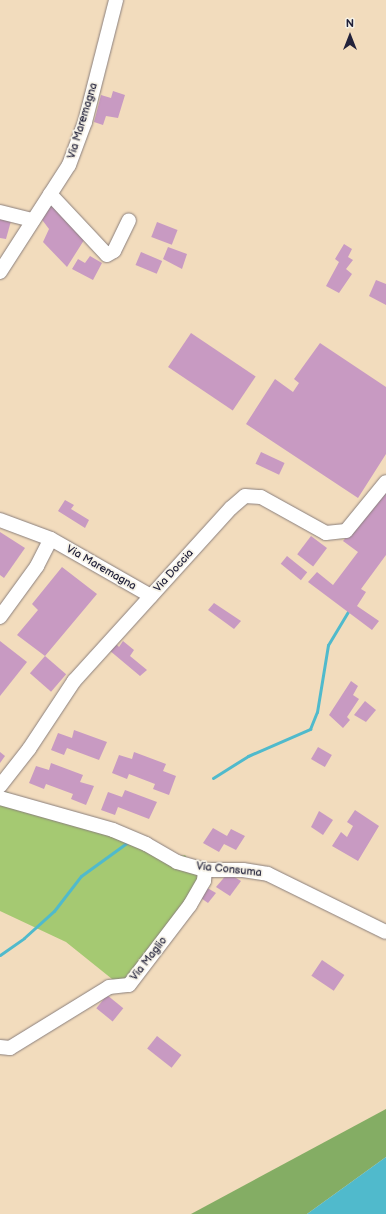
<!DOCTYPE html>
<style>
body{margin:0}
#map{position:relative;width:386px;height:1214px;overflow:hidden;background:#f2dcbd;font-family:"Balsamiq Sans",sans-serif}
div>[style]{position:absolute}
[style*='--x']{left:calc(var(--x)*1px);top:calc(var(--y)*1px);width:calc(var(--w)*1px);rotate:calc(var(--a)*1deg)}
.green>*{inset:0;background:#a5c972}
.forest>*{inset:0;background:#84ad64}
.water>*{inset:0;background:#50bacc}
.stream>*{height:3px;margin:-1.5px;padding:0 1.5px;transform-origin:1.5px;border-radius:1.5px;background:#50bacc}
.building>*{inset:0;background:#c89ac2;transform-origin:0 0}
.roads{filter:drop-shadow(0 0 1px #8a7f7c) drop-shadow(0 0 1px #8a7f7c)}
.minor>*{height:14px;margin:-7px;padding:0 7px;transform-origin:7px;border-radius:7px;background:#fff}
span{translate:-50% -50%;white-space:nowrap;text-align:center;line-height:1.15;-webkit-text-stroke:3.5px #f7f3e8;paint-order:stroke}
.street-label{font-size:11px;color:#22223b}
.north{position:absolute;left:330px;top:16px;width:40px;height:40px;-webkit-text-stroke:3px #f7f3e8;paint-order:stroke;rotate:0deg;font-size:11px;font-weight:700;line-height:16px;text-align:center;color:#22223b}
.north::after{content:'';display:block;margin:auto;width:14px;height:18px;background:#22223b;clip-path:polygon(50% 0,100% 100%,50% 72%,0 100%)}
</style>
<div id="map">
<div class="green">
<i style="clip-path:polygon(0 792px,8px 792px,17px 802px,94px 825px,163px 859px,185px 855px,200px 874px,176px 932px,122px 987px,66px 942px,0 911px)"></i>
</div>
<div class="forest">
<i style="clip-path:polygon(386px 1109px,386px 1157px,307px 1214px,191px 1214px)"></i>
</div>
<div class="water">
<i style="clip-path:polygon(386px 1157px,386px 1214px,307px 1214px)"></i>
</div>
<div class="stream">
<i style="--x:213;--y:778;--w:41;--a:-32.2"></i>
<i style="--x:248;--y:756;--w:68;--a:-23.5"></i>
<i style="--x:310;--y:729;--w:18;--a:-68"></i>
<i style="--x:317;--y:712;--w:68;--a:-80.7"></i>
<i style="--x:328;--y:645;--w:39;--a:-59"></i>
<i style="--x:0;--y:955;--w:29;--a:-35"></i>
<i style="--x:24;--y:938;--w:40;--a:-42"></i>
<i style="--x:54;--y:911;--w:44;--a:-52.4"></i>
<i style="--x:81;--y:876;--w:58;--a:-35.9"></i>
</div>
<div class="building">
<i style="clip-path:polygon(113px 91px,125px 95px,118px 118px,106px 116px,103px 125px,94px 122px,101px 95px,111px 98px)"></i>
<i style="clip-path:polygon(55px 201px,86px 237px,67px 267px,43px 242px,49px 229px,40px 217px)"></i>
<i style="clip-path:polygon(0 218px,11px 221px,6px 239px,0 238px)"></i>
<i style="left:157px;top:222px;width:22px;height:16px;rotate:21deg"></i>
<i style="clip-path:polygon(344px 244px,352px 249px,348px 257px,353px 260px,346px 269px,352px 274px,339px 293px,326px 286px,339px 262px,335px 259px)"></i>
<i style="clip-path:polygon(168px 247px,187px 254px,182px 269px,163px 259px)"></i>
<i style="left:141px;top:252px;width:23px;height:14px;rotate:23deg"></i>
<i style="clip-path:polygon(90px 256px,102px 263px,93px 280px,72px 269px,78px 259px,85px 263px)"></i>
<i style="clip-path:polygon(376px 280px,386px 284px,386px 305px,369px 296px)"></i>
<i style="left:191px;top:333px;width:78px;height:41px;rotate:34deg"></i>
<i style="clip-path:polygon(320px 343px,386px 387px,386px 454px,358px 498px,246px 424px,275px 379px,293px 392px,299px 383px,294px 379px)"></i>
<i style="left:261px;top:452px;width:26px;height:13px;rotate:25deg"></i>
<i style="clip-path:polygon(386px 492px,386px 555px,361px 589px,366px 592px,357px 606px,379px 621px,372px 630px,308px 582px,317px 572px,333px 585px,358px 552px,343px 541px)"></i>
<i style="clip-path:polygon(65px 500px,74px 505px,71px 509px,89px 520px,85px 528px,58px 511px)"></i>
<i style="clip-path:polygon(0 532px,25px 548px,4px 578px,0 575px)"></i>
<i style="left:311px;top:536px;width:20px;height:23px;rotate:37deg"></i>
<i style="left:287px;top:556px;width:26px;height:10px;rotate:39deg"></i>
<i style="clip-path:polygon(62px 567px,97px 594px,45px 656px,17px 635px,38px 610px,32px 604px)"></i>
<i style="clip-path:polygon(214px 603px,241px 621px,234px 629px,208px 610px)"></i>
<i style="clip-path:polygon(0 641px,27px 662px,0 696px)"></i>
<i style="clip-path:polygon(123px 641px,134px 650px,130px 656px,147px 670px,140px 676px,109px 650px,115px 643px,119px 647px)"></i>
<i style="left:45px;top:656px;width:28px;height:23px;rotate:41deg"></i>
<i style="clip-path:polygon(351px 681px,358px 686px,353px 695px,359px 699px,347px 717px,350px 720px,343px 728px,329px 715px)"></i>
<i style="clip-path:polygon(365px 701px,376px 710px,366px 722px,354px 715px)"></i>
<i style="clip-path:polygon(74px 730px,107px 742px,99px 760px,67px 748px,64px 755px,51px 750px,58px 733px,72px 738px)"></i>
<i style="left:318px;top:747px;width:16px;height:14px;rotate:30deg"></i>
<i style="clip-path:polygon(0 752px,5px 756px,0 763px)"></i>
<i style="clip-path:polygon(134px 752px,166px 764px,163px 771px,176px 776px,169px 795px,153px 789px,155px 784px,129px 774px,127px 779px,112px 773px,119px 755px,132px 759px)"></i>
<i style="clip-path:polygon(51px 763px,83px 775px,80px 782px,94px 786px,86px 805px,71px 799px,73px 794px,46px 784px,44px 789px,29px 783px,36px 766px,49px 770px)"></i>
<i style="clip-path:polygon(125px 790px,157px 802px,149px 819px,118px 807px,115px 815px,101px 810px,108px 792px,122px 797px)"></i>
<i style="clip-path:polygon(355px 810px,379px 826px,358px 861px,332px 846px,341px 832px,347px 837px,353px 826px,347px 822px)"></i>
<i style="clip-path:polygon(319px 811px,333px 820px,323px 835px,311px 827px)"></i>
<i style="clip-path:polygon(213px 828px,227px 836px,231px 829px,245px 836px,236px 850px,224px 844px,219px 852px,203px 843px)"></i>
<i style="clip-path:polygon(228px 873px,241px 881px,230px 896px,216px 887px)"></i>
<i style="clip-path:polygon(204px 886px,216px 893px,208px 903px,198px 896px)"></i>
<i style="left:322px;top:960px;width:27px;height:19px;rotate:34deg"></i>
<i style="left:107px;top:995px;width:21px;height:17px;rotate:39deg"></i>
<i style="left:157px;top:1036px;width:31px;height:16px;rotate:38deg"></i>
</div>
<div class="roads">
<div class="minor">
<i style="--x:50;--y:194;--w:83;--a:46.9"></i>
<i style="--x:107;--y:255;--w:8;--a:-30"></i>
<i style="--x:114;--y:251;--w:34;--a:-64"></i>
<i style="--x:0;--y:212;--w:34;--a:14"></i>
<i style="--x:0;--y:272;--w:127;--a:-57.2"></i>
<i style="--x:69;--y:165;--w:46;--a:-69.6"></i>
<i style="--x:85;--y:122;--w:126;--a:-75.7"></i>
<i style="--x:0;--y:520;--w:54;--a:20.4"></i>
<i style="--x:51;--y:539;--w:115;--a:29.7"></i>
<i style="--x:0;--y:617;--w:63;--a:-54"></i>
<i style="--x:37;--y:566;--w:30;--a:-63"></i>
<i style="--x:0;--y:786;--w:47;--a:-51.9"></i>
<i style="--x:29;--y:749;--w:82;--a:-56.5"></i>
<i style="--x:74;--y:681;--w:234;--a:-47.8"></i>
<i style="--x:231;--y:508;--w:18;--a:-41"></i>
<i style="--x:245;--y:496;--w:16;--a:4"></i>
<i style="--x:261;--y:497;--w:74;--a:29"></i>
<i style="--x:326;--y:533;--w:20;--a:-6"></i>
<i style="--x:346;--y:531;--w:63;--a:-50.8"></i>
<i style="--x:0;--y:798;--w:117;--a:15.8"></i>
<i style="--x:113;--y:830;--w:36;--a:23"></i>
<i style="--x:146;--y:844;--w:36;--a:30"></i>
<i style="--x:177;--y:862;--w:29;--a:16"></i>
<i style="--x:205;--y:870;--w:38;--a:0"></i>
<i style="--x:243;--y:870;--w:25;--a:9"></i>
<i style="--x:268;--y:874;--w:131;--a:26.2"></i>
<i style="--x:0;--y:1047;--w:10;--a:6"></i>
<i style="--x:10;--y:1048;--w:116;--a:-31.6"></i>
<i style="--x:109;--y:987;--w:20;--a:-6"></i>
<i style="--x:129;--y:985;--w:101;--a:-52.7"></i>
<i style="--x:190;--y:905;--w:28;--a:-60"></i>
<i style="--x:204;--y:881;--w:11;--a:-85"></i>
</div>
</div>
<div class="street-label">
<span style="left:83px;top:121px;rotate:-73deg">Via Maremagna</span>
<span style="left:101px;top:568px;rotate:30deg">Via Maremagna</span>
<span style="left:174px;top:571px;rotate:-48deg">Via Doccia</span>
<span style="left:229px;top:870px;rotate:6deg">Via Consuma</span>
<span style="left:149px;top:959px;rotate:-52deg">Via Maglio</span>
</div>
<div class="north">N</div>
</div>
